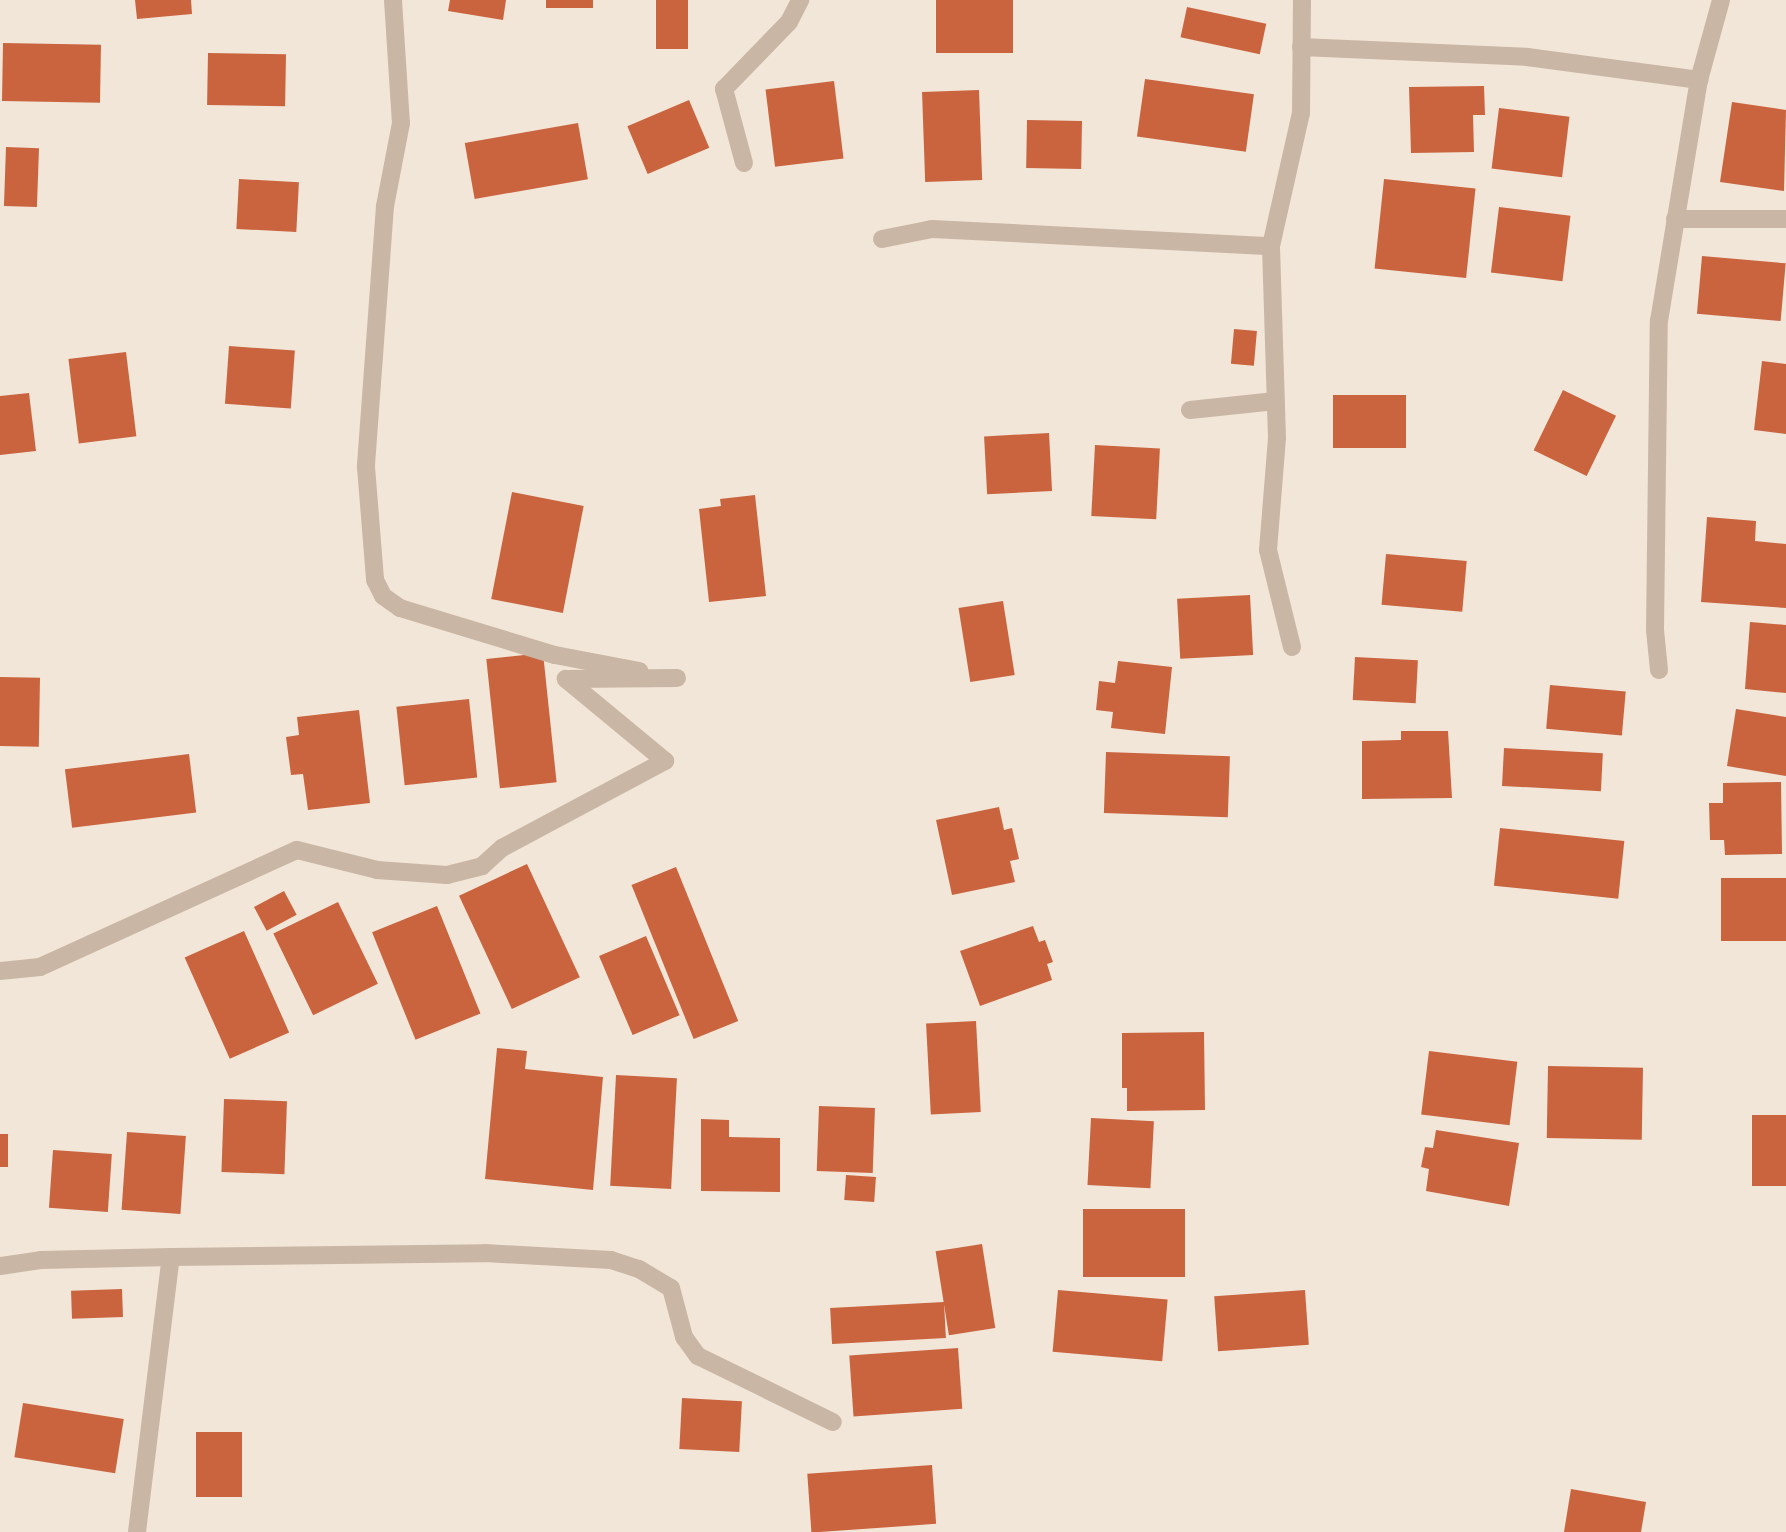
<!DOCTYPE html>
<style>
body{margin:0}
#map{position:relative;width:1786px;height:1532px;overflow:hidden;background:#f2e6d8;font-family:"Open Sans",sans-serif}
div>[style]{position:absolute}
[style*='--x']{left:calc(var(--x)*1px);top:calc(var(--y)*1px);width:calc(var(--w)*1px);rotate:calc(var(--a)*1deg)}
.building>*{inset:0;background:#ca643e;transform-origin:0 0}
.street>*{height:18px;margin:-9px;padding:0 9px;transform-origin:9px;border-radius:9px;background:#cab6a4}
span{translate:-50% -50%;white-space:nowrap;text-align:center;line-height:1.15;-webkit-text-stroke:5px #faf0e4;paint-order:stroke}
</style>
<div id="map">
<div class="building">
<i style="clip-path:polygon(135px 0,191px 0,192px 14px,137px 19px)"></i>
<i style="clip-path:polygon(450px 0,506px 0,503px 20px,448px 11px)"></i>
<i style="left:546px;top:0;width:47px;height:8px"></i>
<i style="left:656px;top:0;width:32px;height:49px"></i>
<i style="left:936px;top:0;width:77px;height:53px"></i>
<i style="left:1187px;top:7px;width:81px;height:31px;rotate:12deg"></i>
<i style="left:3px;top:43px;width:98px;height:58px;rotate:1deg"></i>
<i style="left:208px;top:53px;width:78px;height:52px;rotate:1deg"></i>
<i style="left:1145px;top:79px;width:110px;height:58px;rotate:8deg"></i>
<i style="left:834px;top:81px;width:78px;height:69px;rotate:83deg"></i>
<i style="clip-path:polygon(1484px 86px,1485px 115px,1473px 115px,1474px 152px,1411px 153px,1409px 87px)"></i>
<i style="left:979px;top:90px;width:90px;height:57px;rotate:88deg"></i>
<i style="left:689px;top:100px;width:52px;height:67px;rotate:67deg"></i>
<i style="clip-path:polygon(1732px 102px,1786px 110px,1784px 191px,1720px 182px)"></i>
<i style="left:1499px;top:108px;width:71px;height:61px;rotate:7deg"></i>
<i style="left:1027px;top:120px;width:55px;height:48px;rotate:1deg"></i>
<i style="left:578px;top:123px;width:57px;height:115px;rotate:80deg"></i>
<i style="left:6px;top:147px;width:33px;height:59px;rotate:2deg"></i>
<i style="left:239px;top:179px;width:60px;height:50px;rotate:3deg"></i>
<i style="left:1384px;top:179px;width:92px;height:90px;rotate:6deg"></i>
<i style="left:1499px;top:207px;width:72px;height:66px;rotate:7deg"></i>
<i style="left:1702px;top:256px;width:84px;height:58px;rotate:5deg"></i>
<i style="left:1234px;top:329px;width:23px;height:35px;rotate:5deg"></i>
<i style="left:229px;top:346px;width:66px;height:58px;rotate:4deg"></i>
<i style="left:126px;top:352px;width:85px;height:58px;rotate:83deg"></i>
<i style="clip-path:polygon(1762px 361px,1786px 364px,1786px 434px,1754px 430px)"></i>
<i style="left:1563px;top:390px;width:59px;height:67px;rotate:26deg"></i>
<i style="clip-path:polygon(29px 393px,36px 451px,0 455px,0 396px)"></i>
<i style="left:1333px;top:395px;width:73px;height:53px"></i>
<i style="left:1049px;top:433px;width:58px;height:65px;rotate:87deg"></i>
<i style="left:1095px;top:445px;width:65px;height:71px;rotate:3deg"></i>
<i style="left:512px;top:492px;width:73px;height:109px;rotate:11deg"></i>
<i style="clip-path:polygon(755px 495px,766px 596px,709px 602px,699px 509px,721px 506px,720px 499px)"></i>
<i style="clip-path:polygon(1707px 517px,1756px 521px,1755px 541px,1786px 544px,1786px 608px,1701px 602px)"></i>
<i style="left:1386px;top:554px;width:81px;height:51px;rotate:5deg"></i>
<i style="left:1250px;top:595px;width:60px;height:73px;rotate:87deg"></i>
<i style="left:1003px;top:601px;width:75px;height:45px;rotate:81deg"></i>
<i style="clip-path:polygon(1750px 622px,1786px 625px,1786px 693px,1745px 689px)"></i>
<i style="left:543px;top:653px;width:130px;height:57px;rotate:84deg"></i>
<i style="left:1355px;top:657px;width:63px;height:43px;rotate:3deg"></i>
<i style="clip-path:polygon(1118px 661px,1172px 667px,1165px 734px,1111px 728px,1113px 712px,1096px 710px,1099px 681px,1115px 683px)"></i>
<i style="left:0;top:677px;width:40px;height:69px;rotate:1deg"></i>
<i style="left:1550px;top:685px;width:76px;height:44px;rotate:5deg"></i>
<i style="left:469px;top:699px;width:79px;height:73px;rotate:84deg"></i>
<i style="clip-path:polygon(1736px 709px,1786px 717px,1786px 776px,1727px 766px)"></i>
<i style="clip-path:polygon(359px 710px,370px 803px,308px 810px,303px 774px,291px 775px,286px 737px,299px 735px,297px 717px)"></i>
<i style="clip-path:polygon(1401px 731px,1448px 731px,1452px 798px,1362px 799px,1362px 741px,1401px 740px)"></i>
<i style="left:1504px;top:748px;width:99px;height:38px;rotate:3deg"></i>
<i style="left:1106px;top:752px;width:124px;height:61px;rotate:2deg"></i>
<i style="left:189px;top:754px;width:59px;height:125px;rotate:83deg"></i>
<i style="clip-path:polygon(1781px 782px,1782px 854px,1725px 855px,1724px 840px,1710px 840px,1709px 803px,1723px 803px,1723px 783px)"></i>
<i style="clip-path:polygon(999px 807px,1004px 830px,1012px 828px,1019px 859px,1010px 861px,1015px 882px,952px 895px,936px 820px)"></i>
<i style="left:1500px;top:828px;width:125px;height:58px;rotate:6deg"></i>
<i style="left:527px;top:864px;width:125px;height:75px;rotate:65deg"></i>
<i style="left:676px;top:867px;width:166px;height:48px;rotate:68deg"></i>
<i style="left:1786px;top:878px;width:63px;height:65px;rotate:90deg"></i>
<i style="left:284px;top:891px;width:27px;height:34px;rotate:62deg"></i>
<i style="left:338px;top:902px;width:91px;height:72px;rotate:64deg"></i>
<i style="left:437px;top:906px;width:116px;height:70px;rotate:68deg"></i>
<i style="clip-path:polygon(1033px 926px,1039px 942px,1045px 940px,1053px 962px,1047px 964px,1052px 980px,980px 1006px,960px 951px)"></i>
<i style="left:244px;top:931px;width:111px;height:65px;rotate:66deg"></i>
<i style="left:646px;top:936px;width:86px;height:51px;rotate:67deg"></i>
<i style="left:976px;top:1021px;width:91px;height:50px;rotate:87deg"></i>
<i style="clip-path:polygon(1204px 1032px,1205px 1110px,1127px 1111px,1127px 1088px,1122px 1088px,1122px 1033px)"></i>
<i style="clip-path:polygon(497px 1048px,527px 1051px,525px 1069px,603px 1077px,593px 1190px,485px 1179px)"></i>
<i style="left:1429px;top:1051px;width:89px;height:64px;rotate:7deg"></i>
<i style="left:1548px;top:1066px;width:95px;height:72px;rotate:1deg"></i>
<i style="left:616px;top:1075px;width:61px;height:111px;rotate:3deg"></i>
<i style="left:224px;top:1099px;width:63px;height:73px;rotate:2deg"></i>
<i style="left:819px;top:1106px;width:56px;height:65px;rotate:2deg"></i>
<i style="left:1786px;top:1115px;width:71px;height:34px;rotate:90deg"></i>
<i style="left:1091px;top:1118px;width:63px;height:67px;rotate:3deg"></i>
<i style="clip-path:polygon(701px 1119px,729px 1120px,729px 1137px,780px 1138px,780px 1192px,701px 1191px)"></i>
<i style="clip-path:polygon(1436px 1130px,1519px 1143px,1509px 1206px,1426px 1191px,1429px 1169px,1421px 1167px,1425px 1147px,1433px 1148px)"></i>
<i style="left:127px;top:1132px;width:59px;height:78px;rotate:4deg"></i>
<i style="left:0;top:1134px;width:8px;height:33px"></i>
<i style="left:53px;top:1150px;width:59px;height:58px;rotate:4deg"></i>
<i style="left:846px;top:1175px;width:30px;height:25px;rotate:4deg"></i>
<i style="left:1083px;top:1209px;width:102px;height:68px"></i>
<i style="left:982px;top:1244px;width:85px;height:47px;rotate:81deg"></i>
<i style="left:122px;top:1289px;width:28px;height:51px;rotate:88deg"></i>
<i style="left:1058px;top:1290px;width:110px;height:62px;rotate:5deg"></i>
<i style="left:1305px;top:1290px;width:55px;height:91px;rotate:86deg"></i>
<i style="left:944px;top:1302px;width:36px;height:114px;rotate:87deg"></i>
<i style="left:958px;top:1348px;width:61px;height:109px;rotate:86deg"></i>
<i style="left:682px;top:1398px;width:60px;height:51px;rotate:3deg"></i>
<i style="left:23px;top:1403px;width:102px;height:55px;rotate:9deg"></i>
<i style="left:196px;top:1432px;width:46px;height:65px"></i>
<i style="left:932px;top:1465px;width:59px;height:125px;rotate:86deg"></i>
<i style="clip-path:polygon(1571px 1489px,1646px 1502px,1641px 1532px,1564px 1532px)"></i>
</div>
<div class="street">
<i style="--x:393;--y:0;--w:123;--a:86.3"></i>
<i style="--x:401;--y:123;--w:85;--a:100.9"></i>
<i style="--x:385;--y:206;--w:262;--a:94.2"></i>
<i style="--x:366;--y:467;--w:113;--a:85.4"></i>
<i style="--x:375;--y:580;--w:18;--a:63"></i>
<i style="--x:383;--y:596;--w:21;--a:35"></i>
<i style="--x:400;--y:608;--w:162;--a:16.9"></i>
<i style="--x:555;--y:655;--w:86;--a:10.8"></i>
<i style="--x:1301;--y:47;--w:226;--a:2.5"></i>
<i style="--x:1527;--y:57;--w:174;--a:7.6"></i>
<i style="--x:744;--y:163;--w:77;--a:-105.1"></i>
<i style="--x:724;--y:89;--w:93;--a:-45.9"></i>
<i style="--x:789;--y:22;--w:25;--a:-63"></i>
<i style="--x:1675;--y:219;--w:111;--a:0"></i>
<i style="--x:882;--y:239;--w:51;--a:-11.3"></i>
<i style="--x:932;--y:229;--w:339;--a:2.9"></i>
<i style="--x:1190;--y:410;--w:86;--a:-6"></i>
<i style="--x:1292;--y:647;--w:100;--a:-103.9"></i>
<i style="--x:1268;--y:550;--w:112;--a:-85.4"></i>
<i style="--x:1277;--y:438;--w:192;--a:-91.8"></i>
<i style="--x:1271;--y:246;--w:136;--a:-77.3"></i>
<i style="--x:1301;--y:113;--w:113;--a:-89.5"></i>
<i style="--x:1659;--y:670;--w:40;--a:-95.7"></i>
<i style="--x:1655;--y:630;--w:309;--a:-89.3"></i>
<i style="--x:1659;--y:321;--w:244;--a:-80.6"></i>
<i style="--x:1699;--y:80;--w:83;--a:-74.6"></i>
<i style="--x:0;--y:971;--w:40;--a:-5.7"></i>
<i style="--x:40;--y:967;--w:282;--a:-24.5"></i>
<i style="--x:297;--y:850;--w:82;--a:14"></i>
<i style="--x:377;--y:870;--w:70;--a:4.1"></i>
<i style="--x:447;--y:875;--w:36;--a:-14"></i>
<i style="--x:482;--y:866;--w:27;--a:-42"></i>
<i style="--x:502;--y:848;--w:185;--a:-28.1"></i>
<i style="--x:665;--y:761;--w:129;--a:-140.4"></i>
<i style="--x:566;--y:679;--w:111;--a:-0.5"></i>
<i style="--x:0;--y:1266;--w:41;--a:-8.3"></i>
<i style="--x:41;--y:1260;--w:130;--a:-1.3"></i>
<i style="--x:171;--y:1257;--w:314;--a:-0.7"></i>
<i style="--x:485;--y:1253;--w:126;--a:3.2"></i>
<i style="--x:611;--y:1260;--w:29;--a:18"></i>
<i style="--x:639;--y:1269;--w:37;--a:31"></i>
<i style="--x:671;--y:1288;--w:51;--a:75.1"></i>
<i style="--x:684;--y:1337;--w:24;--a:54"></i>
<i style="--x:698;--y:1356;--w:150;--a:26.1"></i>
<i style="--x:137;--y:1532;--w:277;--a:-83"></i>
</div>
</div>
